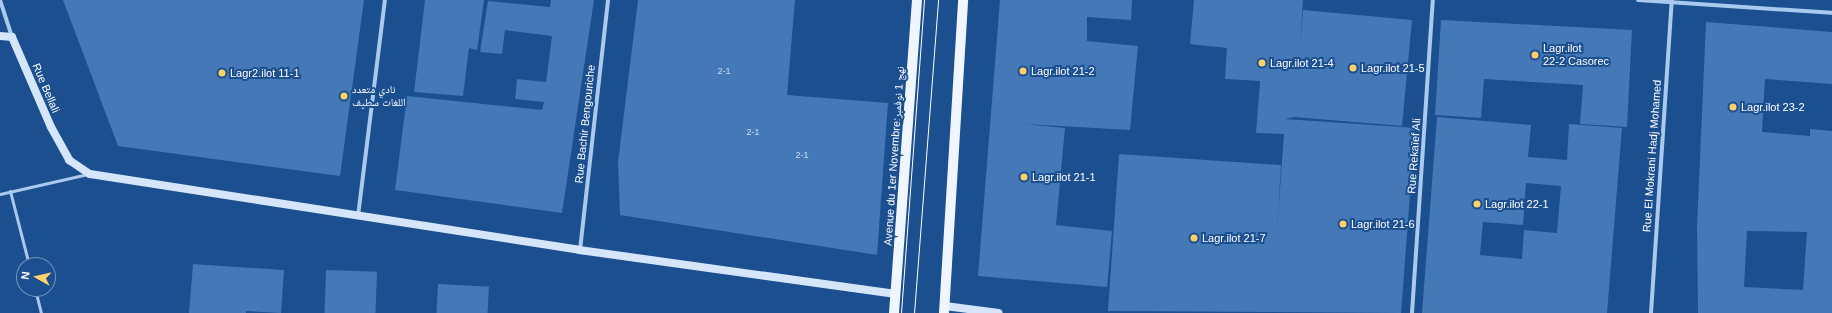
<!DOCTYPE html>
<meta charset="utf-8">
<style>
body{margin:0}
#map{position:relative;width:1832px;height:313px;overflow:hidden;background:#1b4f8f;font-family:Arial,"Noto Naskh Arabic",sans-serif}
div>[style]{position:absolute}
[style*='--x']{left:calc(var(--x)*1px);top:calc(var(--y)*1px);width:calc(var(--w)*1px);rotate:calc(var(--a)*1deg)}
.building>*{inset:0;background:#4478b7;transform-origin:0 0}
.lane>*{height:3px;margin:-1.5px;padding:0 1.5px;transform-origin:1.5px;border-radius:1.5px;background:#a9c9ee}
.street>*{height:4px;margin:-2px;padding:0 2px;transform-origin:2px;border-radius:2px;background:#a9c9ee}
.secondary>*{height:8px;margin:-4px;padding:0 4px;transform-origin:4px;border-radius:4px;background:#d6e6fa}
.primary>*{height:10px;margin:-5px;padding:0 5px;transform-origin:5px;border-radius:5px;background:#f0f6ff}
.tram>*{height:1px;margin:-0.5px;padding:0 0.5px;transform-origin:0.5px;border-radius:0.5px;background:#fff}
.dots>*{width:11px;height:11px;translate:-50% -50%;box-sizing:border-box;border:2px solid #1b4f8f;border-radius:50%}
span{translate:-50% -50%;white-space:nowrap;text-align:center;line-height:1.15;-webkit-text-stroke:4px #1b4f8f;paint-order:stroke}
.number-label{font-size:9px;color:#d0dded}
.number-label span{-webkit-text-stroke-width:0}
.poi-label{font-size:11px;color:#fff}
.left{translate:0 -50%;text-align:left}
.street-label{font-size:11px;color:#fff}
.north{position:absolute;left:16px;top:257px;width:40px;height:40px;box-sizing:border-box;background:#1b4f8f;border:1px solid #7695bc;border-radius:50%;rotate:278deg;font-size:11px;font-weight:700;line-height:16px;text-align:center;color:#fff}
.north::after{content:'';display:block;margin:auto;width:14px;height:18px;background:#ffd166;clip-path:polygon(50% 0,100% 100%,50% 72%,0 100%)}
</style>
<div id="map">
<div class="building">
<i style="clip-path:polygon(63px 0,364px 0,340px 176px,118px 146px)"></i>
<i style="clip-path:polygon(425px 0,484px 0,477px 50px,469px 48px,463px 96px,414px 92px)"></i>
<i style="clip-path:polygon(551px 0,594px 0,562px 213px,395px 190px,407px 96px,542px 110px,544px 102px,515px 99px,517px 79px,546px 82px,552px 36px,505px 30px,502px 54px,480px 52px,488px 1px,550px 7px)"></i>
<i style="clip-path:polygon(638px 0,795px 0,787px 95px,888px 103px,877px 255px,620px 215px,618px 162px)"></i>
<i style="clip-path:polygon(1000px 0,1132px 0,1131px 20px,1087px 17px,1087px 41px,1138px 46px,1130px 130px,1024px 124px,1065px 128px,1056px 225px,1112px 231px,1107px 287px,978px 276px)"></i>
<i style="clip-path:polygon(1194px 0,1303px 0,1300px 48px,1303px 10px,1412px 20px,1402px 126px,1294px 117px,1285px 119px,1415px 128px,1401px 313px,1108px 311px,1119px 154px,1281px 165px,1277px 229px,1284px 134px,1256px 133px,1260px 81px,1225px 79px,1227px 48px,1190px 44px)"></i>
<i style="clip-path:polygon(1441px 20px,1632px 30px,1627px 127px,1580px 124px,1583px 85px,1484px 79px,1481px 118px,1435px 115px)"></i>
<i style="clip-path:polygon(evenodd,1706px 22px,1832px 32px,1832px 84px,1765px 79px,1762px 132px,1810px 136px,1810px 129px,1832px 131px,1832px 313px,1698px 313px,1697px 226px,1706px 22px,1747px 231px,1807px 232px,1803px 290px,1744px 287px,1747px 231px)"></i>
<i style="clip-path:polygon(evenodd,1437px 117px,1531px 125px,1528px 157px,1567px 160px,1569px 124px,1622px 128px,1607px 313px,1422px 313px,1437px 117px,1526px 183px,1561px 186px,1557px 233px,1524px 230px,1522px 259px,1480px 255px,1483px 222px,1523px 225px,1526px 183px)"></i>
<i style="clip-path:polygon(193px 264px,284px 270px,281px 313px,246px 311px,246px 313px,189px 313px)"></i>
<i style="left:326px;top:270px;width:51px;height:43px;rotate:2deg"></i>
<i style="left:438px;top:284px;width:51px;height:29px;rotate:3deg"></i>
</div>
<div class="lane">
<i style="--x:10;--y:191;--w:76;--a:75.6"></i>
<i style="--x:0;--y:194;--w:90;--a:-12.8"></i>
<i style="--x:35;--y:289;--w:25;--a:76"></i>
</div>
<div class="street">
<i style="--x:0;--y:0;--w:39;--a:72"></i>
<i style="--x:1638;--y:0;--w:194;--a:3.8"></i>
<i style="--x:358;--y:216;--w:218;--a:-82.9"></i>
<i style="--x:580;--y:250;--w:252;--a:-83.6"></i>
<i style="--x:1412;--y:313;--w:314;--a:-86.2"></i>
<i style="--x:1651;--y:313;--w:314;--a:-86.2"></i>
</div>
<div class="secondary">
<i style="--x:0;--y:36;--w:12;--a:5"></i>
<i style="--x:12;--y:37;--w:98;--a:66.6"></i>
<i style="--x:51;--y:127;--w:38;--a:61"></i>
<i style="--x:69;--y:160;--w:25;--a:34"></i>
<i style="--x:90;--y:174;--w:495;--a:8.8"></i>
<i style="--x:579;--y:250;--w:320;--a:7.9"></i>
<i style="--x:945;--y:306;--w:54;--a:7.4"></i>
</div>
<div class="primary">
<i style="--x:894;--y:313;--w:314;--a:-85.8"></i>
<i style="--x:944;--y:313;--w:314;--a:-86.5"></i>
</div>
<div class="tram">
<i style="--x:901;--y:313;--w:314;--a:-85.8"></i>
<i style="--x:914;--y:313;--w:314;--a:-85.6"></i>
</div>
<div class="dots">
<i style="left:1535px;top:55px;background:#ffd166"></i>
<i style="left:1262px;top:63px;background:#ffd166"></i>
<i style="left:1353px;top:68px;background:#ffd166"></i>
<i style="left:1023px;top:71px;background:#ffd166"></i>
<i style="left:222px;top:73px;background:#ffd166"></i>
<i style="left:344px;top:96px;background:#ffd166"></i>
<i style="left:1733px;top:107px;background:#ffd166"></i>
<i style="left:1024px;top:177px;background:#ffd166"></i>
<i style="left:1477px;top:204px;background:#ffd166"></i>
<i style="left:1343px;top:224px;background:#ffd166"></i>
<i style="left:1194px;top:238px;background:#ffd166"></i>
</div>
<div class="number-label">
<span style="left:724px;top:71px">2-1</span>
<span style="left:753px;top:132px">2-1</span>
<span style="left:802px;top:155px">2-1</span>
</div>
<div class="poi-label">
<span class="left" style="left:1543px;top:55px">Lagr.ilot<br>22-2 Casorec</span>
<span class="left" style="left:1270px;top:63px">Lagr.ilot 21-4</span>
<span class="left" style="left:1361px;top:68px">Lagr.ilot 21-5</span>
<span class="left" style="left:1031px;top:71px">Lagr.ilot 21-2</span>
<span class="left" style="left:230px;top:73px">Lagr2.ilot 11-1</span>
<span class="left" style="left:352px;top:96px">نادي متعدد<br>اللغات سطيف</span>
<span class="left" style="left:1741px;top:107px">Lagr.ilot 23-2</span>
<span class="left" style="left:1032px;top:177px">Lagr.ilot 21-1</span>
<span class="left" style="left:1485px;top:204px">Lagr.ilot 22-1</span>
<span class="left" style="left:1351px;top:224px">Lagr.ilot 21-6</span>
<span class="left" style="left:1202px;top:238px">Lagr.ilot 21-7</span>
</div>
<div class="street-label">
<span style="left:46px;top:88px;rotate:67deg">Rue Bellali</span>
<span style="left:585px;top:124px;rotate:-84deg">Rue Bachir Bengouriche</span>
<span style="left:894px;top:156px;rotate:-86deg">Avenue du 1er Novembre;نهج 1 نوفمبر</span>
<span style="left:1414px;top:156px;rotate:-86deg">Rue Rekaïef Ali</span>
<span style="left:1652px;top:156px;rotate:-86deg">Rue El Mokrani Hadj Mohamed</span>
</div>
<div class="north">N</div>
</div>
